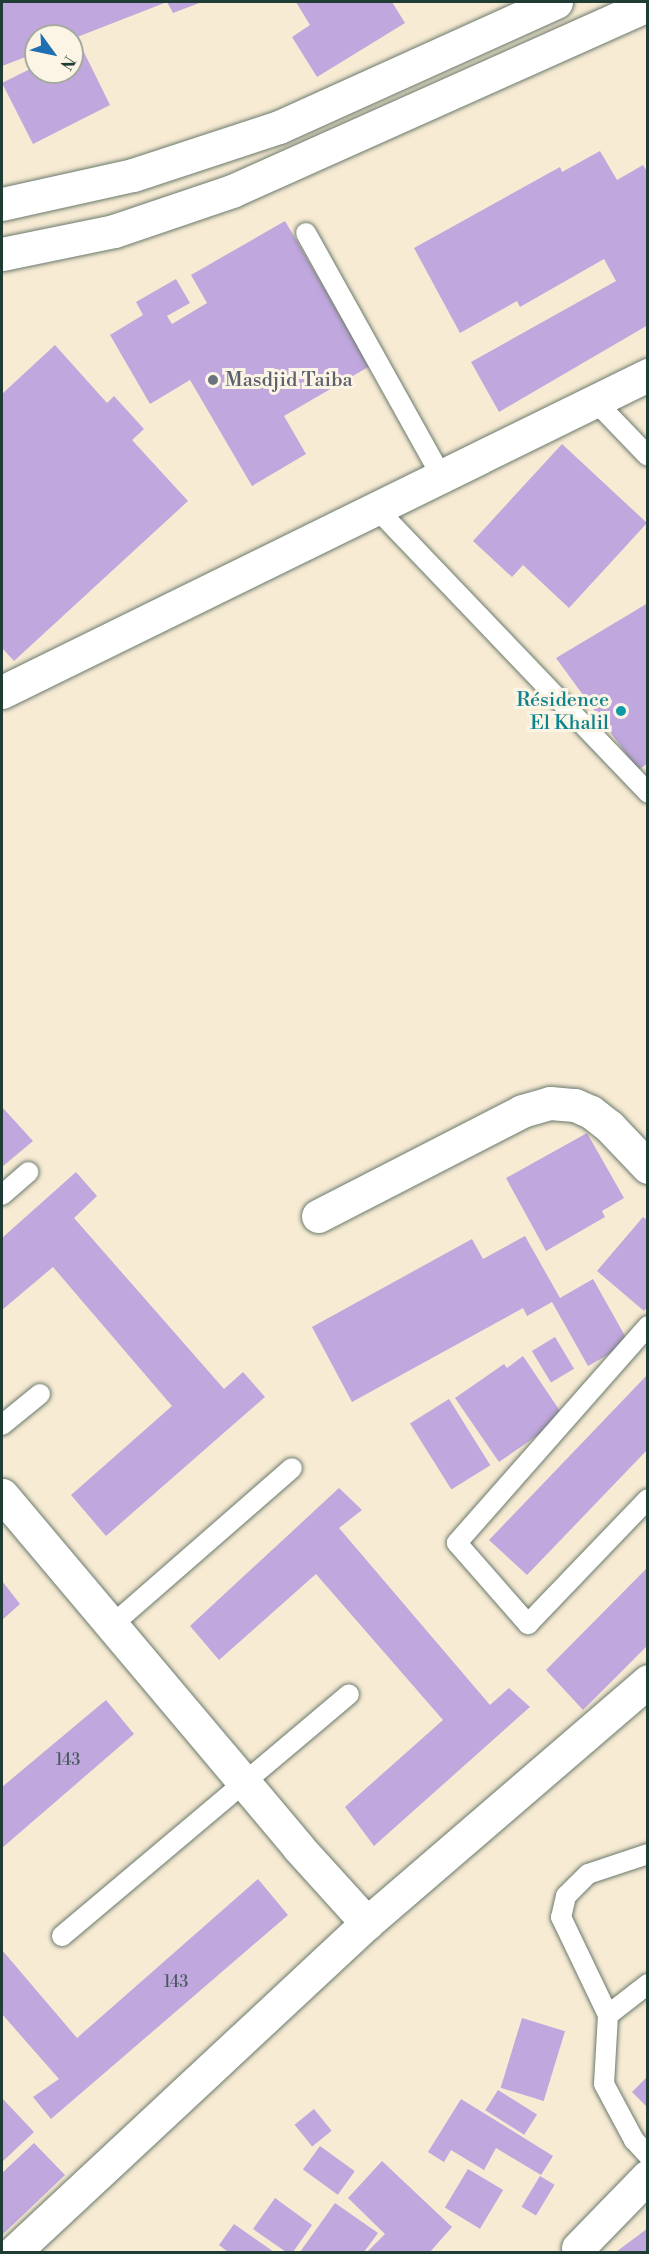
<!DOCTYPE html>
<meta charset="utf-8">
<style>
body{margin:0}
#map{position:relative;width:649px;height:2254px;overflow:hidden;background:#f7ebd4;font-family:"Libre Bodoni",serif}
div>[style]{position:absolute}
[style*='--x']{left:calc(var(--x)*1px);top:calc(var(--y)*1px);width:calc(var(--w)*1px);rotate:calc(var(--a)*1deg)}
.building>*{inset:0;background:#c0a7dd;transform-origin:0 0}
.roads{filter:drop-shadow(0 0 2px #6b7a6c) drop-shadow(0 0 2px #6b7a6c)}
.lane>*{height:20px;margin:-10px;padding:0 10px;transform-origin:10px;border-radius:10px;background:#fff}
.street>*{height:33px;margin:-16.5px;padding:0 16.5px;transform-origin:16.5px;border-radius:16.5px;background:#fff}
.secondary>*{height:33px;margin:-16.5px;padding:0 16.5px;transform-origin:16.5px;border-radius:16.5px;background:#fff}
.dots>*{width:16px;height:16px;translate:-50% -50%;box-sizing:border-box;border:3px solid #fcf5e5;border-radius:50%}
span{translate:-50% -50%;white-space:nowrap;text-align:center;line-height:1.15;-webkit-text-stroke:6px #fcf5e5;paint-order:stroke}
.number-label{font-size:16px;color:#47585e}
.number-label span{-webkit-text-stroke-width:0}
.worship-label{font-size:20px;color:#5b616d}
.left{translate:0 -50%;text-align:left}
.culture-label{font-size:20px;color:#0d838f}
.right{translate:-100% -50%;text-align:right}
.frame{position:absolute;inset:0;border:3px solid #1f3d34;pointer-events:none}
.north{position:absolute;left:24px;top:24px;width:60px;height:60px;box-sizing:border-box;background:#fcf5e5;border:2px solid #a4ab9e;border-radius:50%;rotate:123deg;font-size:16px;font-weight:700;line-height:24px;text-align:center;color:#1f3d34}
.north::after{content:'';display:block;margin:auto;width:21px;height:27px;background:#1f6fb2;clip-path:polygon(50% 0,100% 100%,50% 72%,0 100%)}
</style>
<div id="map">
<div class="building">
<i style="clip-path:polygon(2px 2px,202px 2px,173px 13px,167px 2px,72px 39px,72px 36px,36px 36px,36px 53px,2px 66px)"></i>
<i style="clip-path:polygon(296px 2px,392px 2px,405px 23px,317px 77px,292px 37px,310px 25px)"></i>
<i style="clip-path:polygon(77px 38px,110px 105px,33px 144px,2px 83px,30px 69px,27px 63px,36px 58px,36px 72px,72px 72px,72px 40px)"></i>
<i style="clip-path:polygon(600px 151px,617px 180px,643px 165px,648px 173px,648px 325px,499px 412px,471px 362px,616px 281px,604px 259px,520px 307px,517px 301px,460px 333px,414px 248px,560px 167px,562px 172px)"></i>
<i style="clip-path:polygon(285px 221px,370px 366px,284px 416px,306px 454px,252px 486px,190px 380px,150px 404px,110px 335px,143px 315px,136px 302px,176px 279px,190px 303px,167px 316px,172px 324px,207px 303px,191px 275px)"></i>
<i style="clip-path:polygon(55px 345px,107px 403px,114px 396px,144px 429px,132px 440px,188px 501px,14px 661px,2px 648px,2px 394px)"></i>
<i style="clip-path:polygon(562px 444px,647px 523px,569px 608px,523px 565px,512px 577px,473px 541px)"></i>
<i style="clip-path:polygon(648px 603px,648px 763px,638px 770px,556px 658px)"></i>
<i style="clip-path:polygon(2px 1107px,33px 1141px,2px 1167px)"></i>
<i style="clip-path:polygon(587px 1133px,624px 1198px,602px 1211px,605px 1217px,546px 1251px,506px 1178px)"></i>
<i style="clip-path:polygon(76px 1172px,97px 1196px,74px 1218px,224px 1389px,243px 1372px,265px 1397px,106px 1536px,71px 1495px,172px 1406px,53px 1267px,2px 1310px,2px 1238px)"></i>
<i style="clip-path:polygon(643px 1217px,648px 1221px,648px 1306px,644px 1311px,597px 1271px)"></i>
<i style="clip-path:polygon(525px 1236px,560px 1298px,593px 1279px,629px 1343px,588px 1366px,552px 1302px,527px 1316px,523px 1308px,352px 1402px,312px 1327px,472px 1239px,483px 1259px)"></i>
<i style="left:555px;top:1337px;width:37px;height:27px;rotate:59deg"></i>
<i style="clip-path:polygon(523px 1356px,564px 1417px,499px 1462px,455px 1398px,504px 1364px,507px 1368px)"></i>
<i style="clip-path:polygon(648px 1374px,648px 1449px,527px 1575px,489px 1540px)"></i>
<i style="left:449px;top:1399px;width:78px;height:46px;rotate:58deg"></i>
<i style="clip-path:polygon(339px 1488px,362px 1510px,339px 1528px,490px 1705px,509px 1688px,530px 1707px,374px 1846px,345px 1807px,443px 1720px,316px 1574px,219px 1660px,190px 1626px)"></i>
<i style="clip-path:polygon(648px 1567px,648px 1645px,583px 1710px,546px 1670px)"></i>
<i style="clip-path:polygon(2px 1581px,20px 1604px,2px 1620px)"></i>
<i style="clip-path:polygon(106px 1700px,134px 1734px,2px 1848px,2px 1787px)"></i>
<i style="clip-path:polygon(258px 1879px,288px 1915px,51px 2119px,33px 2097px,59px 2079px,2px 2014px,2px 1950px,77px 2038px)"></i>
<i style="left:522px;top:2018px;width:45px;height:73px;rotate:17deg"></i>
<i style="clip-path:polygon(648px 2076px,648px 2108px,632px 2092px)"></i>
<i style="left:498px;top:2090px;width:46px;height:24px;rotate:32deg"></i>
<i style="clip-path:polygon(2px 2098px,34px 2132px,2px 2162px)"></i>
<i style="clip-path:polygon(461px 2099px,553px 2156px,541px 2175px,496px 2148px,484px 2170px,451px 2150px,444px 2162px,428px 2152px)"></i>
<i style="left:314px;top:2109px;width:28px;height:25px;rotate:51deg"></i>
<i style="clip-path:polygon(34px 2143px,65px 2175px,2px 2235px,2px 2173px)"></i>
<i style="left:320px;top:2146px;width:43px;height:29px;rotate:36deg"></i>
<i style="clip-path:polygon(382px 2161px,452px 2227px,430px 2252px,367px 2252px,385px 2234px,348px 2198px)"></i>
<i style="left:468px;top:2169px;width:41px;height:45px;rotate:31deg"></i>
<i style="left:540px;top:2176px;width:17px;height:36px;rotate:31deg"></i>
<i style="clip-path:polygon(275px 2198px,312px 2225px,293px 2252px,286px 2252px,253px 2229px)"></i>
<i style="clip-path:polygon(335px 2203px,378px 2233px,364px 2252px,300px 2252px)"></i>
<i style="clip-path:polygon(234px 2224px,274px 2252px,228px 2252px,219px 2245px)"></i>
<i style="clip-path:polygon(648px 2228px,648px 2252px,616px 2252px)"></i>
</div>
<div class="roads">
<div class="lane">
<i style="--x:306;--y:233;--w:278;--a:60.9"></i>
<i style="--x:595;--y:401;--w:76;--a:46.1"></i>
<i style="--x:376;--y:508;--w:394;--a:46.3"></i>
<i style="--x:2;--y:1195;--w:35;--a:-41"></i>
<i style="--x:648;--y:1326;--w:289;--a:131.4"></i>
<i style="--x:457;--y:1543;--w:108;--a:48.8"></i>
<i style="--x:528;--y:1624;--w:173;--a:-46.2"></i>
<i style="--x:2;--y:1425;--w:49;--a:-39.2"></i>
<i style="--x:111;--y:1626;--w:240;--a:-41.1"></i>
<i style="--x:648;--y:1854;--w:63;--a:161.6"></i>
<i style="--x:588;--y:1874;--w:31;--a:135"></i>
<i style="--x:566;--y:1896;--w:22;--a:103"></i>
<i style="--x:561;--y:1917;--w:109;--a:64.4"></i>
<i style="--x:608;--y:2015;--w:69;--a:93.3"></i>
<i style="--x:604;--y:2084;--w:64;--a:61.8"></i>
<i style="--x:634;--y:2140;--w:21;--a:47"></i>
<i style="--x:62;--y:1936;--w:375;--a:-40.1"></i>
<i style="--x:608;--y:2015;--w:51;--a:-37.8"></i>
</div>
<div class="street">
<i style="--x:2;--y:692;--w:720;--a:-26.14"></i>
<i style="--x:318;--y:1216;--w:229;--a:-27.2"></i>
<i style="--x:522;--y:1111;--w:29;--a:-16"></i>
<i style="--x:550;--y:1103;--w:25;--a:5"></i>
<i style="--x:575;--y:1105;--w:17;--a:24"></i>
<i style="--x:591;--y:1112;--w:23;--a:38"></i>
<i style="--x:609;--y:1126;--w:57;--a:46.4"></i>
<i style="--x:2;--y:1495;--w:460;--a:49.9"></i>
<i style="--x:298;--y:1847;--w:103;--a:47.8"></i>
<i style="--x:578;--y:2248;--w:100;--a:-45.8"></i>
<i style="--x:14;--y:2252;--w:483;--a:-43"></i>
<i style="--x:367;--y:1923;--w:371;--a:-40.7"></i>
</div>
<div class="secondary">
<i style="--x:2;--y:204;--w:134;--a:-12.5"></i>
<i style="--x:133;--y:175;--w:154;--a:-18.2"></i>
<i style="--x:279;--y:127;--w:304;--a:-24.3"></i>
<i style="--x:2;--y:254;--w:114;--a:-11.6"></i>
<i style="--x:114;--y:231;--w:125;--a:-18.7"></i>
<i style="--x:232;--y:191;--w:456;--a:-24.1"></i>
</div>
</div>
<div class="dots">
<i style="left:213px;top:380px;background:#6b7280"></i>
<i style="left:621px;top:711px;background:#0f9aa8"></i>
</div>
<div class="number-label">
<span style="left:68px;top:1760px">143</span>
<span style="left:176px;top:1982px">143</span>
</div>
<div class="worship-label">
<span class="left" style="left:225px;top:380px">Masdjid Taiba</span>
</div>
<div class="culture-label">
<span class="right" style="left:609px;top:712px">Résidence<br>El Khalil</span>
</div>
<div class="frame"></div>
<div class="north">N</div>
</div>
